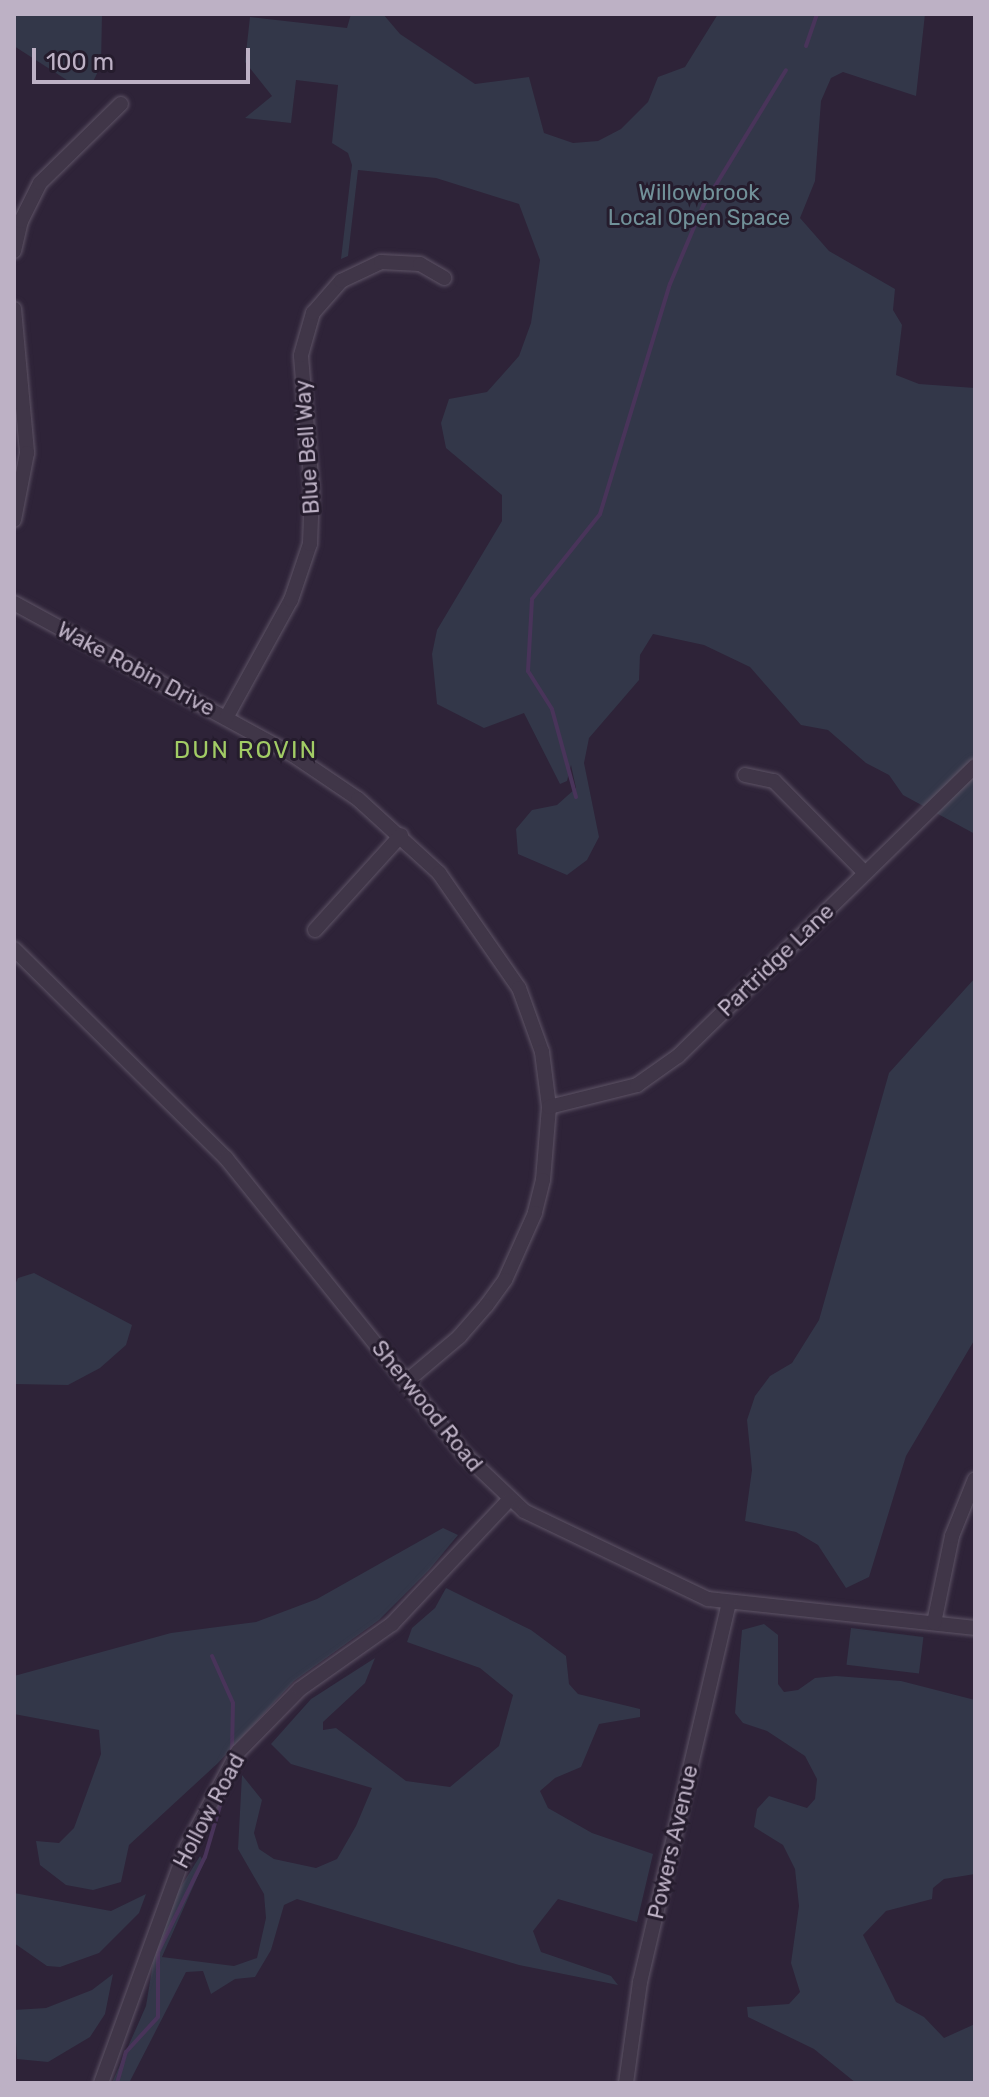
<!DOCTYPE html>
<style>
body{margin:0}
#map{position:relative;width:989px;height:2097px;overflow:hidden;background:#2e2338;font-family:Rubik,sans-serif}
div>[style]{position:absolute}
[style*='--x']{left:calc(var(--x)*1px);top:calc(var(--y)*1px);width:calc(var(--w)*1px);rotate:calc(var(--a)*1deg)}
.green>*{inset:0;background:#333749;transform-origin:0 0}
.stream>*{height:4px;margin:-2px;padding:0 2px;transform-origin:2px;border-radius:2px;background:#49345a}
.roads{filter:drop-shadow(0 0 2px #5e5466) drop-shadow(0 0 2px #5e5466)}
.minor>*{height:14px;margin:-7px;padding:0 7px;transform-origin:7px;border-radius:7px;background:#403648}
span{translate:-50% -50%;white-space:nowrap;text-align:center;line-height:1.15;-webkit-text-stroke:6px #251c2d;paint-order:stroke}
.park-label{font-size:22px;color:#719199}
.street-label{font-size:22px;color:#bdb1c5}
.neighbourhood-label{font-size:24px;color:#a2cc65;letter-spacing:2px}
.frame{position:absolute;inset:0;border:16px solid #bdb1c5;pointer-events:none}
.scale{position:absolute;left:32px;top:48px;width:218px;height:36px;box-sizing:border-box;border:4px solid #bdb1c5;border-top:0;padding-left:10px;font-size:24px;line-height:28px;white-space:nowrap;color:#bdb1c5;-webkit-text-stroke:6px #251c2d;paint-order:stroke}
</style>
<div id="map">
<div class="green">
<i style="clip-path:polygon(14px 14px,102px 14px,101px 65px,92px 84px,73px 84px,14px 46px)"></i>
<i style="clip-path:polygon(351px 14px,383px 14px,400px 34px,475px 84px,529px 77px,544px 133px,573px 143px,598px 141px,621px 129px,648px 102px,658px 77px,685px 67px,718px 14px,925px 14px,916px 96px,843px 72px,831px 78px,821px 101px,815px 181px,800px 218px,829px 251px,895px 289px,893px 310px,902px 325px,896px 375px,919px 384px,975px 388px,975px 834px,903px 795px,889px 775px,866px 763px,828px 730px,801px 725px,750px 667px,704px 645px,653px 634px,640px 655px,639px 680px,589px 738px,584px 763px,599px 837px,587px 860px,567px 875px,518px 854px,516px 829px,532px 810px,557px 805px,576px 788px,571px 765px,567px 781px,560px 784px,524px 713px,484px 728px,437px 704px,432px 654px,437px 630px,502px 521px,502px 495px,446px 448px,441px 423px,449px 399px,487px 392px,519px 356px,531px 323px,540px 260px,519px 204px,436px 178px,358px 170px,348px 256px,341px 259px,352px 165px,348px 153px,332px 143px,338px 85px,296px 80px,291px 123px,245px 118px,272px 96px,245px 62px,250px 17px,347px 28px)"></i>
<i style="clip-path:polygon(975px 978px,975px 1339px,906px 1456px,869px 1577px,846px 1588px,818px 1545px,796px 1532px,745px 1521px,752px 1470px,747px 1420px,755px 1396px,770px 1376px,792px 1363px,819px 1320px,889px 1073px)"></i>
<i style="clip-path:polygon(34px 1273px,132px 1325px,126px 1345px,100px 1368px,68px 1385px,14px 1384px,14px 1287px,18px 1278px)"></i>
<i style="clip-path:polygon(443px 1528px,458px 1535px,429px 1570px,379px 1620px,294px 1681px,218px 1763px,129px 1845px,121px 1882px,93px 1890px,66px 1885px,40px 1865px,36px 1841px,59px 1843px,74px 1828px,101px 1754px,99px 1730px,14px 1714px,14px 1676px,171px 1633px,256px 1622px,317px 1599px)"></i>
<i style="clip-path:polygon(446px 1588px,531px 1630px,566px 1656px,569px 1684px,578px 1694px,640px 1709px,640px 1717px,599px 1724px,581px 1767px,555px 1778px,540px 1791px,548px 1808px,592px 1833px,653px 1854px,637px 1922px,558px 1899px,533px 1931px,541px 1952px,611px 1976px,618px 1985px,519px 1965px,297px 1899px,284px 1905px,271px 1950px,255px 1977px,235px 1979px,211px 1994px,203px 1971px,186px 1972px,129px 2083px,112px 2083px,146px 2006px,155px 1951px,177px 1893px,200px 1856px,204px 1862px,162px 1957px,234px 1966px,257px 1958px,266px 1918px,264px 1894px,238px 1849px,242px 1775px,262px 1800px,254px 1833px,259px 1849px,274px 1859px,316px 1868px,337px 1859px,356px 1826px,372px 1788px,291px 1764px,271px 1744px,311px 1699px,375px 1658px,365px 1683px,323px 1722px,323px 1730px,336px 1728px,406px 1781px,450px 1787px,499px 1746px,513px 1695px,480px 1668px,407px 1642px,412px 1628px,435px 1608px)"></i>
<i style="clip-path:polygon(764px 1624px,778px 1635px,778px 1684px,784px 1692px,798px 1690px,815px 1678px,836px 1676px,901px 1681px,975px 1700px,975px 1874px,944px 1879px,933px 1888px,932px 1899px,886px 1911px,863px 1935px,896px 2002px,924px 2017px,944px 2038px,975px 2024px,975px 2083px,856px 2083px,814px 2049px,748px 2017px,747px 2007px,789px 2004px,800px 1992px,791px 1963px,799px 1906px,795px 1869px,783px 1845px,754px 1827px,757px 1809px,769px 1796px,807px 1808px,815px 1799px,817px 1779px,805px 1756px,767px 1731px,743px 1723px,735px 1713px,742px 1630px)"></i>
<i style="left:851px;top:1628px;width:73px;height:37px;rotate:7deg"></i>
<i style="clip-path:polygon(14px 1893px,111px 1911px,146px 1894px,139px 1913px,99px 1953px,60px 1967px,47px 1966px,14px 1943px)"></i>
<i style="clip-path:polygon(113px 1974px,105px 2014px,90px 2037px,48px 2062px,17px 2059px,14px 2010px,46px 2008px,92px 1990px)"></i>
</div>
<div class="stream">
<i style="--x:806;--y:46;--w:34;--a:-71"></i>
<i style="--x:576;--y:797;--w:91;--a:-105.3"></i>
<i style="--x:552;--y:709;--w:45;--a:-122.3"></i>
<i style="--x:528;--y:671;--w:72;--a:-86.8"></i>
<i style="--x:532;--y:599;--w:109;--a:-51.3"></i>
<i style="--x:600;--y:514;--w:240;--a:-73.1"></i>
<i style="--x:670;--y:284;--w:85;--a:-67.1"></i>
<i style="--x:703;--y:206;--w:159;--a:-58.6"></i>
<i style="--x:212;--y:1656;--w:51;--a:65.9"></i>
<i style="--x:233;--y:1703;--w:49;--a:91.2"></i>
<i style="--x:117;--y:2083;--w:32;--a:-74"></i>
<i style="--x:126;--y:2052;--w:47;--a:-47.6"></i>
<i style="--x:158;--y:2017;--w:65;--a:-90"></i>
<i style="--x:158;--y:1952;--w:106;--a:-63.7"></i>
<i style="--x:205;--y:1857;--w:75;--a:-73.7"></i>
</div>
<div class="roads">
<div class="minor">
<i style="--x:14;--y:251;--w:31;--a:-77"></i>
<i style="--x:21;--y:221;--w:42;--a:-63.4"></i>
<i style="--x:40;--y:183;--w:113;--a:-44.3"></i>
<i style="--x:14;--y:309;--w:145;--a:84.8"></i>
<i style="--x:27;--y:453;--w:68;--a:101"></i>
<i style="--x:14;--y:603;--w:318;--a:28.6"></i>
<i style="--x:293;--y:755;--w:78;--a:34.1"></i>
<i style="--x:358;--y:799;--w:110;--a:42.4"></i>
<i style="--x:439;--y:873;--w:140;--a:55.2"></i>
<i style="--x:519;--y:988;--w:68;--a:70.2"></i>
<i style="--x:542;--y:1052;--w:55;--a:82.7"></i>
<i style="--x:549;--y:1107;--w:73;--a:94.7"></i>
<i style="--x:543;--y:1180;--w:34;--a:104"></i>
<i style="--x:535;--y:1213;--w:73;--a:114.1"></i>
<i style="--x:505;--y:1280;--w:32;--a:126"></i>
<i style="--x:486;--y:1306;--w:41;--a:131.1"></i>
<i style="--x:459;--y:1337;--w:68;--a:139.8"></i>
<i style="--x:226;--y:718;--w:135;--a:-61.2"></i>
<i style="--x:291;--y:600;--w:59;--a:-71.3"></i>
<i style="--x:310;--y:544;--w:54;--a:-87.9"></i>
<i style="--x:312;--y:490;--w:135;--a:-94.7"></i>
<i style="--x:301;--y:355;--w:44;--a:-74.1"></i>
<i style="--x:313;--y:313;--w:43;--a:-48.8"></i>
<i style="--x:341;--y:281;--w:44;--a:-25.4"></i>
<i style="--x:381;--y:262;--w:39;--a:3"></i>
<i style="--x:420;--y:264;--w:28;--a:30"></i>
<i style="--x:745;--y:775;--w:30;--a:12"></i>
<i style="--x:774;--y:781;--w:129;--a:45.3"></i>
<i style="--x:315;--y:930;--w:128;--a:-47.8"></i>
<i style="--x:14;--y:949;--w:298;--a:44.6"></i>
<i style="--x:226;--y:1158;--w:380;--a:51.2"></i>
<i style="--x:464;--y:1454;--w:83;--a:43.5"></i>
<i style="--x:524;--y:1511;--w:204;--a:25.6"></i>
<i style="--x:708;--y:1599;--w:269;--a:6.2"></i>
<i style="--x:549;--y:1107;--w:91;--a:-14"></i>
<i style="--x:637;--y:1085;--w:50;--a:-35.3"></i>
<i style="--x:678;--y:1056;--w:415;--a:-44.3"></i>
<i style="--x:934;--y:1623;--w:89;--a:-78.3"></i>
<i style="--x:952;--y:1536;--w:61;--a:-68"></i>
<i style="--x:101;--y:2083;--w:251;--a:-70"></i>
<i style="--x:187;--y:1847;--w:108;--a:-61.8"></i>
<i style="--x:238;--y:1752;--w:88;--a:-45.5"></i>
<i style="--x:300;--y:1689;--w:113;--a:-35.2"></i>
<i style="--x:392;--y:1624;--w:170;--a:-46.7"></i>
<i style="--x:626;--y:2083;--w:102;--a:-82.1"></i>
<i style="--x:640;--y:1982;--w:388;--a:-76.8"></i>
</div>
</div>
<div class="park-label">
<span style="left:699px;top:205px">Willowbrook<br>Local Open Space</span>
</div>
<div class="street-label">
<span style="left:307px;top:447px;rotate:-94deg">Blue Bell Way</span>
<span style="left:136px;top:669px;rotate:28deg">Wake Robin Drive</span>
<span style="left:776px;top:960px;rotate:-44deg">Partridge Lane</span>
<span style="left:427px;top:1406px;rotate:51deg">Sherwood Road</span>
<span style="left:209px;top:1811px;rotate:-62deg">Hollow Road</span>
<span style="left:673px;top:1842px;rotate:-77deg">Powers Avenue</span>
</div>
<div class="neighbourhood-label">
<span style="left:246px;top:751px">DUN ROVIN</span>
</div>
<div class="frame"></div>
<div class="scale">100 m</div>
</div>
